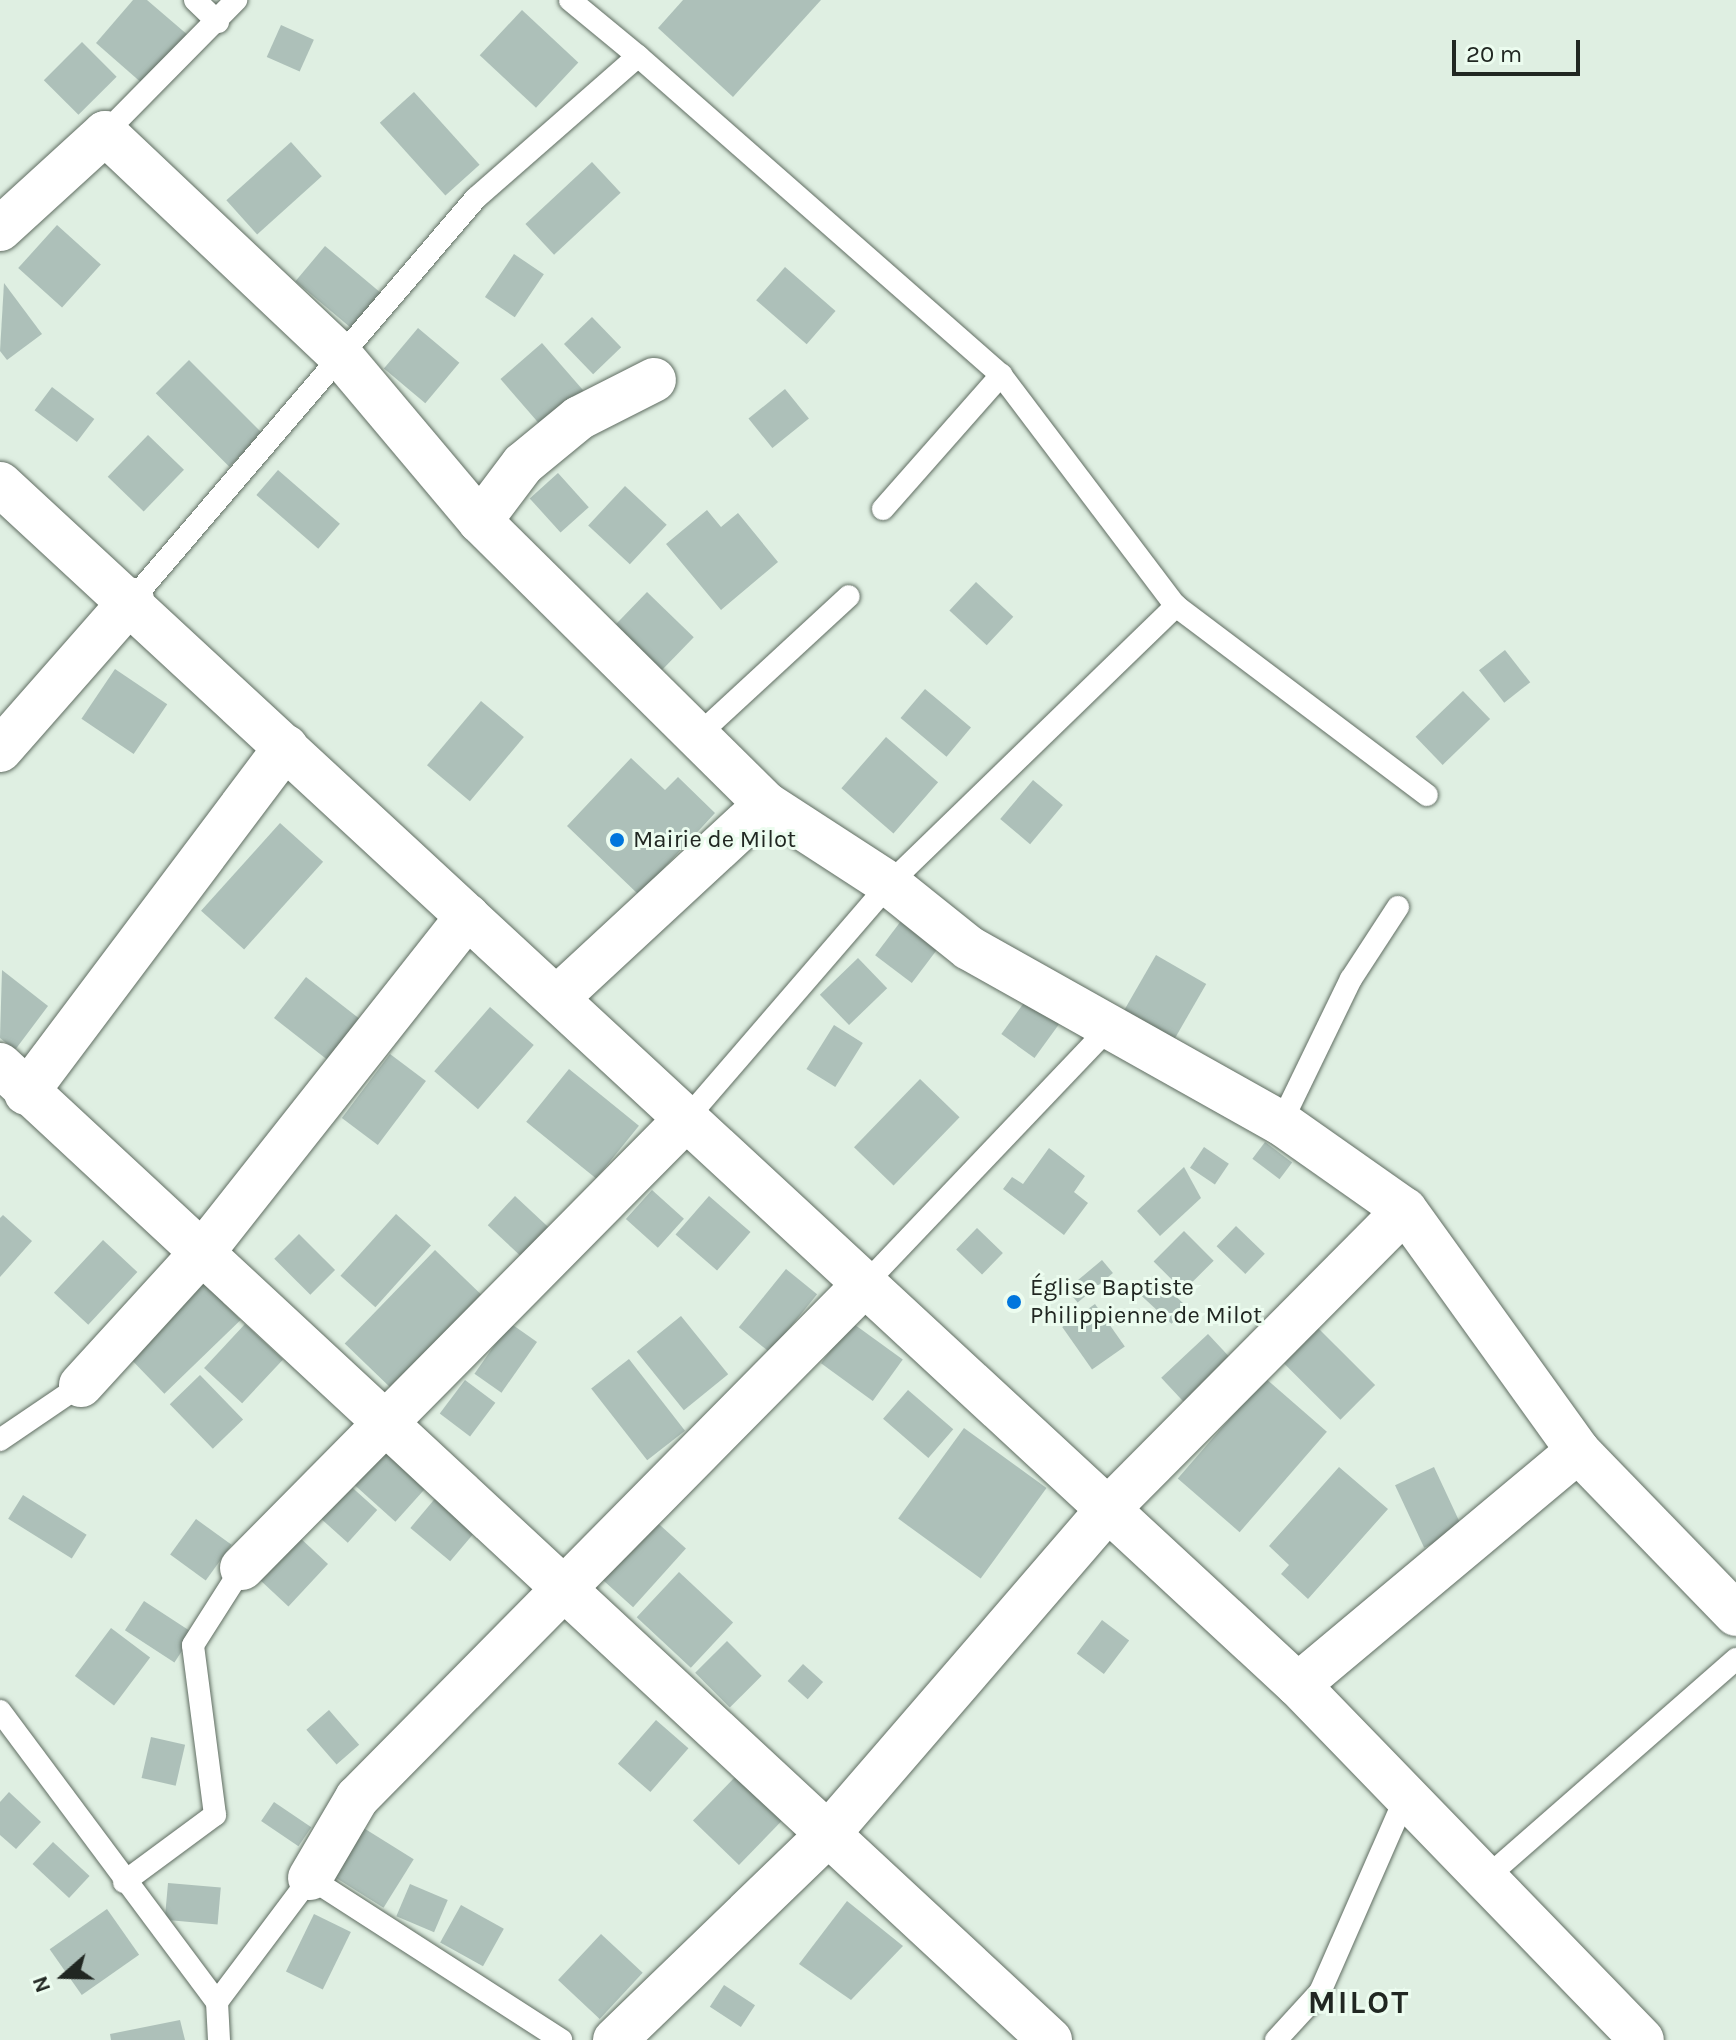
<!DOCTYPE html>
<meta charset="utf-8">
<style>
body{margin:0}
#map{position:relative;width:1736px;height:2040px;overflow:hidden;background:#dfefe2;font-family:Karla,sans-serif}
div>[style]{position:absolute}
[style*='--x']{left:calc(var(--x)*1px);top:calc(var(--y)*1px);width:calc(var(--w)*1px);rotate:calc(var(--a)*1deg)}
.building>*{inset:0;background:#adc0b9;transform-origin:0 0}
.roads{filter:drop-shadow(0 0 2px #606d62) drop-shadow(0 0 2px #606d62)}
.service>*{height:22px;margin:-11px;padding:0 11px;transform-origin:11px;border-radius:11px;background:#fff}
.minor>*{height:44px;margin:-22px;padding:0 22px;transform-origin:22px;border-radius:22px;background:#fff}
.dots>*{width:22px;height:22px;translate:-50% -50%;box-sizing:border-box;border:4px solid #ecfcef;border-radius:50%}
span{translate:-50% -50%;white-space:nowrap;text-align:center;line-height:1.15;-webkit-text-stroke:6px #ecfcef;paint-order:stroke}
.poi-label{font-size:24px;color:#212722}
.left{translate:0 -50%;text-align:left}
.district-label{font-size:32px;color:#212722;font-weight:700;letter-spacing:2px}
.north{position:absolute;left:24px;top:1936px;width:80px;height:80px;-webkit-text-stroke:6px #ecfcef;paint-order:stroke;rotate:250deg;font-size:22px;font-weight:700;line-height:32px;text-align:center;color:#212722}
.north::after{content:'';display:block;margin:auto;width:28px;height:36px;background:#212722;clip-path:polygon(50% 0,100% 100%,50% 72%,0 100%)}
.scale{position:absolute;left:1452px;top:40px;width:128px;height:36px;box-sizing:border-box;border:4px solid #212722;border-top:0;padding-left:10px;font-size:24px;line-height:28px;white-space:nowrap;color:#212722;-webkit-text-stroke:6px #ecfcef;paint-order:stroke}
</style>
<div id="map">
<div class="building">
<i style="clip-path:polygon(133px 0,147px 0,196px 42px,152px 92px,96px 43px)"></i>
<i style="clip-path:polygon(683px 0,821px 0,733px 97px,658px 28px)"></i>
<i style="left:522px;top:10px;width:77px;height:62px;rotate:43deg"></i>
<i style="left:281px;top:25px;width:36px;height:35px;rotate:24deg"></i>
<i style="left:82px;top:42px;width:49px;height:54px;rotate:45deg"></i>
<i style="left:414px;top:92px;width:98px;height:46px;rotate:48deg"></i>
<i style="left:291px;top:142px;width:46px;height:87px;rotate:48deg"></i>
<i style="left:592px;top:162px;width:42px;height:91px;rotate:47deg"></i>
<i style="left:57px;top:225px;width:59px;height:58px;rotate:42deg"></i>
<i style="left:325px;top:246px;width:82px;height:46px;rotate:40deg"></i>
<i style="left:514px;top:254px;width:36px;height:52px;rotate:34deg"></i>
<i style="left:785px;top:267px;width:67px;height:44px;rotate:41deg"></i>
<i style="clip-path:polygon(4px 283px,42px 334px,7px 360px,0 351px)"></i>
<i style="left:592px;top:317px;width:42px;height:39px;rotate:46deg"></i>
<i style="left:418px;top:328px;width:54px;height:53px;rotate:40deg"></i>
<i style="left:542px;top:343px;width:66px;height:55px;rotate:49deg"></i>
<i style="left:189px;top:360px;width:104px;height:47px;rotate:45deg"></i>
<i style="left:52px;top:387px;width:53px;height:29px;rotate:37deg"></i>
<i style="left:785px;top:389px;width:38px;height:47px;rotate:51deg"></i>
<i style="left:148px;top:435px;width:50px;height:58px;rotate:44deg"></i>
<i style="left:278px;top:470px;width:82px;height:33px;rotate:41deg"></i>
<i style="left:558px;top:473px;width:46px;height:38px;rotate:48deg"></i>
<i style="left:625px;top:486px;width:57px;height:54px;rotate:43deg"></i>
<i style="clip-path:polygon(707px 510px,721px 527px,738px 513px,778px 562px,721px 610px,666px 544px)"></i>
<i style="left:976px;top:582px;width:51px;height:39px;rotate:43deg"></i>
<i style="left:647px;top:592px;width:65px;height:59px;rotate:44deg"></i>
<i style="left:1505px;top:650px;width:41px;height:33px;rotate:52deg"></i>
<i style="left:115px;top:669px;width:63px;height:60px;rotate:34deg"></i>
<i style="left:925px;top:689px;width:60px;height:38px;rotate:40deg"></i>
<i style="left:1463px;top:691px;width:39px;height:66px;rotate:46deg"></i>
<i style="left:481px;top:701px;width:56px;height:84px;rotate:40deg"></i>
<i style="left:886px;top:737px;width:69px;height:68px;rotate:41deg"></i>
<i style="clip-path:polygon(631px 758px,665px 790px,678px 777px,715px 813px,639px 895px,567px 826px)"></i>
<i style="left:1033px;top:780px;width:39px;height:51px;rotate:40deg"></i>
<i style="left:280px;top:823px;width:58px;height:118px;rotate:42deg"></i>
<i style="left:907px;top:913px;width:46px;height:53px;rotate:37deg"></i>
<i style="left:1156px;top:955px;width:58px;height:64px;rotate:30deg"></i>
<i style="left:858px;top:958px;width:42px;height:53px;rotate:46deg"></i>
<i style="clip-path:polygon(2px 970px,48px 1006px,15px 1050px,0 1038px)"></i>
<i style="left:306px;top:977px;width:73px;height:52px;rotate:38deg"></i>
<i style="left:1026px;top:1000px;width:41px;height:42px;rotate:36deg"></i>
<i style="left:490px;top:1007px;width:58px;height:85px;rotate:41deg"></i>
<i style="left:834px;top:1025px;width:34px;height:52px;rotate:32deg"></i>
<i style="left:390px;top:1054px;width:45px;height:80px;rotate:37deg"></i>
<i style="left:569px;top:1069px;width:90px;height:68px;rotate:39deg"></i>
<i style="left:920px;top:1079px;width:55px;height:95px;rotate:44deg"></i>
<i style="left:1265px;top:1142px;width:34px;height:21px;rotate:37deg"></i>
<i style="left:1204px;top:1147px;width:30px;height:25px;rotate:34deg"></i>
<i style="clip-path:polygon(1049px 1148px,1085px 1176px,1074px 1192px,1088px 1203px,1064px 1235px,1003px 1189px,1012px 1177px,1023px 1184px)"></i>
<i style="clip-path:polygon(1184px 1167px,1201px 1198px,1160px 1236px,1137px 1211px)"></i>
<i style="left:652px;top:1190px;width:43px;height:39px;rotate:42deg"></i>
<i style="left:515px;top:1196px;width:48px;height:40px;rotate:43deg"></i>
<i style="left:709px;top:1196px;width:55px;height:51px;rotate:41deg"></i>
<i style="left:396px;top:1214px;width:47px;height:83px;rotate:42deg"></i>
<i style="clip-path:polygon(3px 1215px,32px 1241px,0 1277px,0 1218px)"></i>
<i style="left:1236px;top:1226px;width:40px;height:28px;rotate:44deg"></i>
<i style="left:977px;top:1228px;width:36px;height:30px;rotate:44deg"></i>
<i style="left:1184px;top:1231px;width:42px;height:43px;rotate:45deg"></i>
<i style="left:299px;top:1234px;width:51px;height:35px;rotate:45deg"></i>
<i style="left:103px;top:1240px;width:47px;height:72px;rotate:43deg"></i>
<i style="left:435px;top:1250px;width:75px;height:130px;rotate:44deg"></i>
<i style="left:1102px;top:1260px;width:17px;height:46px;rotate:50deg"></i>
<i style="left:786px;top:1269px;width:40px;height:75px;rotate:39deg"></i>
<i style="left:1155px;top:1277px;width:44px;height:23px;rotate:43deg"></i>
<i style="left:201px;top:1279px;width:57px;height:106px;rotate:46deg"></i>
<i style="left:1095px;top:1304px;width:52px;height:40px;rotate:55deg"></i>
<i style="left:681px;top:1316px;width:75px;height:57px;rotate:51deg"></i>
<i style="left:851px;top:1322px;width:64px;height:51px;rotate:36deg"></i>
<i style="left:510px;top:1323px;width:33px;height:62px;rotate:35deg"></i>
<i style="left:245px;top:1324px;width:52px;height:60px;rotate:43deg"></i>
<i style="left:1315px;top:1325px;width:85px;height:49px;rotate:45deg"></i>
<i style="left:1208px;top:1334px;width:40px;height:64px;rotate:47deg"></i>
<i style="left:629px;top:1359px;width:91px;height:48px;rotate:52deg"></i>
<i style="left:200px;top:1375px;width:62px;height:42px;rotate:46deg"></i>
<i style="left:1265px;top:1378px;width:82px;height:133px;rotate:41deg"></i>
<i style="left:465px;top:1380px;width:38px;height:42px;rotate:37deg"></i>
<i style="left:908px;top:1390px;width:60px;height:38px;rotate:41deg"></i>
<i style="left:964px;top:1428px;width:102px;height:112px;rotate:36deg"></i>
<i style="left:385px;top:1445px;width:59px;height:50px;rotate:42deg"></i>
<i style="clip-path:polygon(1339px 1467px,1388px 1509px,1308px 1599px,1281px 1574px,1289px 1565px,1269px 1546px)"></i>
<i style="left:1434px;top:1467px;width:69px;height:43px;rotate:65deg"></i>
<i style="left:346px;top:1482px;width:42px;height:44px;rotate:42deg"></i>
<i style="left:23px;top:1495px;width:75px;height:28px;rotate:32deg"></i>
<i style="left:438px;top:1495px;width:52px;height:43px;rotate:40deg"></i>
<i style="left:651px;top:1517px;width:47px;height:79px;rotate:42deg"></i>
<i style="left:196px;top:1519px;width:44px;height:44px;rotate:36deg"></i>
<i style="left:298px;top:1536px;width:41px;height:58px;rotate:43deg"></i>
<i style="left:679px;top:1572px;width:74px;height:62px;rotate:43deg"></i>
<i style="left:144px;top:1601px;width:59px;height:35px;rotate:33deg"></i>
<i style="left:1102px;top:1620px;width:34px;height:42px;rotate:37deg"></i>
<i style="left:111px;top:1628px;width:49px;height:60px;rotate:37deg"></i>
<i style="left:727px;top:1641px;width:49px;height:45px;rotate:45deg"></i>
<i style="left:803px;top:1664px;width:27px;height:23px;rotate:42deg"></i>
<i style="left:329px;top:1710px;width:46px;height:30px;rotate:49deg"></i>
<i style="left:656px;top:1720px;width:43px;height:58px;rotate:41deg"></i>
<i style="left:151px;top:1737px;width:35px;height:42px;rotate:13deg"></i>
<i style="left:736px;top:1776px;width:64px;height:62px;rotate:44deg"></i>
<i style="clip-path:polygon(9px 1792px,41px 1822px,16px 1849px,0 1835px,0 1802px)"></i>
<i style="left:274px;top:1802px;width:45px;height:23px;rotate:34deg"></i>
<i style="left:362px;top:1827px;width:61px;height:57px;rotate:32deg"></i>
<i style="left:53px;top:1842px;width:50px;height:30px;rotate:43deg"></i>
<i style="left:168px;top:1883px;width:53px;height:37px;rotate:5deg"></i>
<i style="left:410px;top:1884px;width:41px;height:35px;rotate:23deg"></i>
<i style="clip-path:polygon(847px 1901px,903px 1946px,851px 2000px,799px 1964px)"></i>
<i style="left:461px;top:1905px;width:49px;height:43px;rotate:29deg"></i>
<i style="left:107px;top:1909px;width:56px;height:70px;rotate:55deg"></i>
<i style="left:314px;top:1914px;width:41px;height:64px;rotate:26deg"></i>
<i style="left:601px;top:1934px;width:57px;height:63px;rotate:43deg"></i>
<i style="left:724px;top:1985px;width:37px;height:26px;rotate:33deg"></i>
<i style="clip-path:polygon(180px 2020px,185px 2040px,111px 2040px,110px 2034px)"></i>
</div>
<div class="roads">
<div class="service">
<i style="--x:195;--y:0;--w:32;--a:44"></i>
<i style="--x:570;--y:0;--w:88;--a:39.5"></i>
<i style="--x:105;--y:133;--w:187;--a:-45.4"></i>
<i style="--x:883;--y:509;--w:179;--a:-48.6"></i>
<i style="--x:132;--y:600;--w:529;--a:-49.45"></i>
<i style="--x:476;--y:198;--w:215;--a:-41.2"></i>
<i style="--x:638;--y:56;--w:483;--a:41.3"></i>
<i style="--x:1001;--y:375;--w:290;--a:52.9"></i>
<i style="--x:1176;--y:606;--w:314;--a:37"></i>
<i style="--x:695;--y:738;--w:209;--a:-42.7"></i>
<i style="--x:688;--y:1117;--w:308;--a:-49.2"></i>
<i style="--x:889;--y:884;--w:400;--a:-44.1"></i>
<i style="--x:1281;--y:1123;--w:160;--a:-64.1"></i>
<i style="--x:1351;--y:979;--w:86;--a:-56.9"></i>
<i style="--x:865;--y:1284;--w:359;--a:-46.4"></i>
<i style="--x:0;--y:1440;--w:98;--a:-34.2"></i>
<i style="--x:0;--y:1711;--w:363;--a:53.3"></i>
<i style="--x:217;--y:2002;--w:155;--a:-53.1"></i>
<i style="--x:310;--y:1878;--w:299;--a:32.8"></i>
<i style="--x:1487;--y:1877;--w:331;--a:-41.2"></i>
<i style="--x:124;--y:1882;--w:113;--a:-36.4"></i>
<i style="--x:215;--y:1815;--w:171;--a:-97.4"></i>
<i style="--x:193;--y:1645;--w:91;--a:-57.5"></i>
<i style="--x:217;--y:2002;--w:38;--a:87"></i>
<i style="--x:1276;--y:2040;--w:65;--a:-47.5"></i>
<i style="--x:1320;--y:1992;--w:216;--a:-66.3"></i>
</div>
<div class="minor">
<i style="--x:0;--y:229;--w:142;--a:-42.4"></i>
<i style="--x:105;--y:133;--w:325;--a:43.4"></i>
<i style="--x:341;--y:356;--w:216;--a:49.9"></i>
<i style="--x:480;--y:521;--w:402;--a:44.7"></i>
<i style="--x:766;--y:804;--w:147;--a:33"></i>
<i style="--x:889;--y:884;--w:102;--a:38.7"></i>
<i style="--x:969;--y:948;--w:358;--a:29.3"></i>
<i style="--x:1281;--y:1123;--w:151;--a:35.1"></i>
<i style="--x:1405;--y:1210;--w:297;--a:54.3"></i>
<i style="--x:1578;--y:1451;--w:227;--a:45.9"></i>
<i style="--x:0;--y:484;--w:1768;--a:42.78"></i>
<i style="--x:1298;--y:1685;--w:494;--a:45.9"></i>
<i style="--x:480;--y:521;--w:71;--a:-53"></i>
<i style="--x:523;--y:464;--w:72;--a:-39.4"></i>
<i style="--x:579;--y:418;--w:84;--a:-26.9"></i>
<i style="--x:0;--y:750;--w:200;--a:-48.7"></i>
<i style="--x:559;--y:996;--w:282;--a:-42.8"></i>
<i style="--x:0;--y:1065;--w:1433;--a:42.88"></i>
<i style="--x:26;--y:1093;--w:433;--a:-53.1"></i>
<i style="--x:81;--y:1385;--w:184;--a:-47.6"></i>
<i style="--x:205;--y:1249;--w:424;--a:-51.7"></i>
<i style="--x:242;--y:1568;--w:634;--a:-45.32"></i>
<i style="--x:1298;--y:1685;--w:365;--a:-39.9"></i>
<i style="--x:310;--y:1878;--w:93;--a:-59.6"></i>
<i style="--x:357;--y:1798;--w:723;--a:-45.34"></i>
<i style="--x:615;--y:2040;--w:295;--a:-44"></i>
<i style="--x:827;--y:1835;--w:430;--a:-49.2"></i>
<i style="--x:1108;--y:1509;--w:421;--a:-45.2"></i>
</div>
</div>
<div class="dots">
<i style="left:617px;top:840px;background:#0076dd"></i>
<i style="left:1014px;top:1302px;background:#0076dd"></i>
</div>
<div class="poi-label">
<span class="left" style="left:633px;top:840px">Mairie de Milot</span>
<span class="left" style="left:1030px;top:1302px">Église Baptiste<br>Philippienne de Milot</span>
</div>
<div class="district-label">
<span style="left:1359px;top:2003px">MILOT</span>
</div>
<div class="north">N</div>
<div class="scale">20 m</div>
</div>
